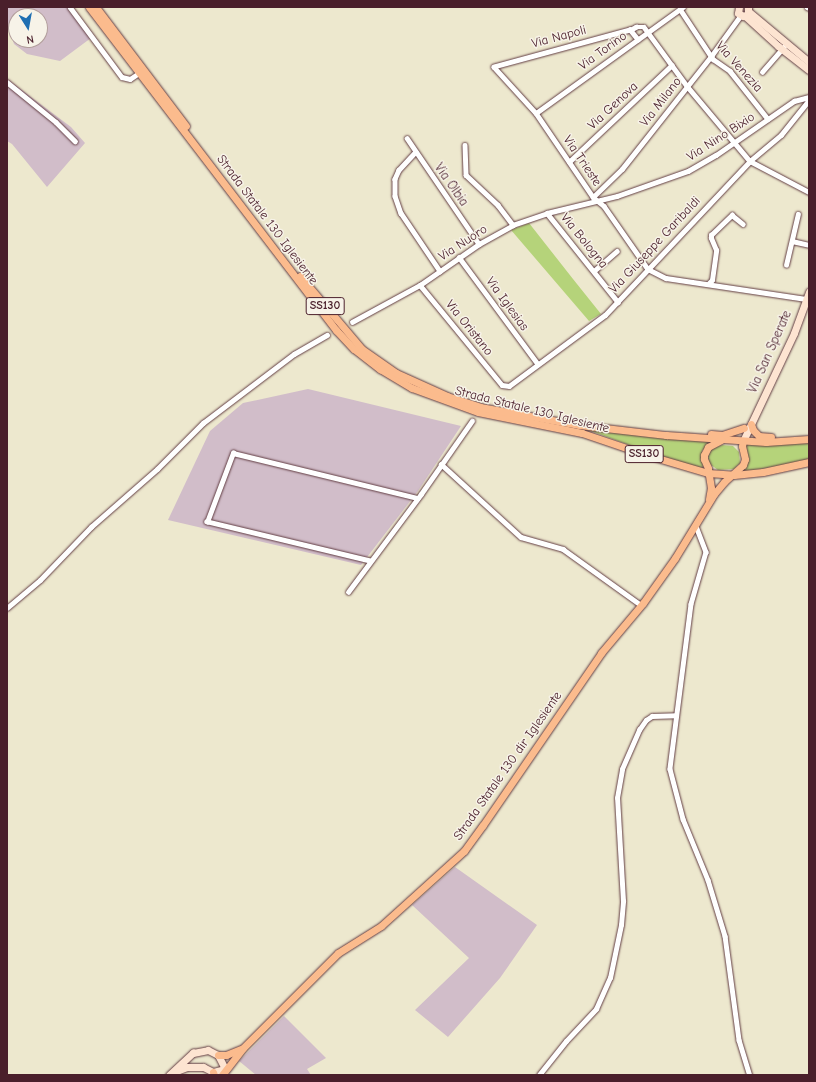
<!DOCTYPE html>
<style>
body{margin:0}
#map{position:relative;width:816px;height:1082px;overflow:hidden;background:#ede8ce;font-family:"Comic Neue",sans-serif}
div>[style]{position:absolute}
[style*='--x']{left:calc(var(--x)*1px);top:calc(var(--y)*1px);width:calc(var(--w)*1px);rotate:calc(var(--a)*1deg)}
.industrial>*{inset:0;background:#d1bdc9}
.green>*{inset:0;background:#b5d37a}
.roads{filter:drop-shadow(0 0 1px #623d43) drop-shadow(0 0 1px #623d43)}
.street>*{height:4.5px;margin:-2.25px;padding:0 2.25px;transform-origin:2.25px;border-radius:2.25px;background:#fff}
.secondary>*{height:7px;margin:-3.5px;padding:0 3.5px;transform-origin:3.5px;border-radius:3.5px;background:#fde4d1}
.primary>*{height:7px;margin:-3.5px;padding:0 3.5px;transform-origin:3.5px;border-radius:3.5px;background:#fbbb8d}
span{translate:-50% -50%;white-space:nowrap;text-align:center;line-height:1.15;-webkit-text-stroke:3px #f7f3e8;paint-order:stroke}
.shield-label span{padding:1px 3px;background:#f7f3e8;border:1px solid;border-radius:3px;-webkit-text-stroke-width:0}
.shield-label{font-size:12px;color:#4a1f2b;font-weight:700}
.street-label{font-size:13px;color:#4a1f2b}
.frame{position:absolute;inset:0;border:8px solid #4a1f2b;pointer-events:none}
.north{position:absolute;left:8px;top:8px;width:40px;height:40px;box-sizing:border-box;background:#f7f3e8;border:1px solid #b29e9c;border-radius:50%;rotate:169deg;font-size:11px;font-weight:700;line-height:16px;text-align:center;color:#4a1f2b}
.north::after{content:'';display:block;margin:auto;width:14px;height:18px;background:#1f6fb2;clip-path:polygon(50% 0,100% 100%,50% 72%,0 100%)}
</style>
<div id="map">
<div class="industrial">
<i style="clip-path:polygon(evenodd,7px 7px,70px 7px,91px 38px,60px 61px,27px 54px,14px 44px,7px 22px,7px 7px,16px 16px,40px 16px,40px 40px,16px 40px,16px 16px)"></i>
<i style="clip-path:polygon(7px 79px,71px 127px,85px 143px,47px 187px,12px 144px,7px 141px)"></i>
<i style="clip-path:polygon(308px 389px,461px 426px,418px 491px,361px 565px,168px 520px,210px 431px,243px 403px)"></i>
<i style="clip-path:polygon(455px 867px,537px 925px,500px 978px,448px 1037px,415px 1010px,469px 958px,412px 905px)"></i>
<i style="clip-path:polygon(284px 1016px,326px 1058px,307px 1069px,311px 1075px,256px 1075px,239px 1061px)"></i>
</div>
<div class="green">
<i style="clip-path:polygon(529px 223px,573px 279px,601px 314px,589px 321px,511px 230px)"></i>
<i style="clip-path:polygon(585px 429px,648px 437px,710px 442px,702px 451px,703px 469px,679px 463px)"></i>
<i style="clip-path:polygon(809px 441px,809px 460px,787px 465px,742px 472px,746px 466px,745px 445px,786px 444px)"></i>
<i style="clip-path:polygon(722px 445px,733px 446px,739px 452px,740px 463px,734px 469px,718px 470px,711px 465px,709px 462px,708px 457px,711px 449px)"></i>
</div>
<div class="roads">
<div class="street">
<i style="--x:70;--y:7;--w:87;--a:53.4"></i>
<i style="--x:122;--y:77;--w:8;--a:14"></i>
<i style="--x:130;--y:79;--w:11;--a:-34"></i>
<i style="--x:807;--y:7;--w:2;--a:27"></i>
<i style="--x:680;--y:9;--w:60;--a:56.6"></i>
<i style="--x:713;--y:59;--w:21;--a:35"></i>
<i style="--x:730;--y:71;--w:61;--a:51.6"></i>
<i style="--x:630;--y:30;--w:141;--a:164.8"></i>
<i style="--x:494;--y:67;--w:62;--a:47.6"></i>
<i style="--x:536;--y:113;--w:102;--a:55.8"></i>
<i style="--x:593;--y:197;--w:14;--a:39"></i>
<i style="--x:604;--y:206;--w:77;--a:55.1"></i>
<i style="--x:648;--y:269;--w:20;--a:27"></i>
<i style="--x:666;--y:278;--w:143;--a:8.5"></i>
<i style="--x:638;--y:40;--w:13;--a:-129"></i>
<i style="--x:630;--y:30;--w:7;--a:-27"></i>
<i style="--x:636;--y:27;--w:8;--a:0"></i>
<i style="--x:644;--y:27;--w:73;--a:53.9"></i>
<i style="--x:687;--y:86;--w:98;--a:50"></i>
<i style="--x:750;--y:161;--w:67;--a:27.7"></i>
<i style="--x:762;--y:72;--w:33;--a:-49"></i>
<i style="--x:7;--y:82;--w:63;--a:39.2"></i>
<i style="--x:56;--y:122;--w:27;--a:45"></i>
<i style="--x:536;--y:113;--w:181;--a:-35.8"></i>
<i style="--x:407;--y:138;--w:128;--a:55.8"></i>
<i style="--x:465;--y:145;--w:30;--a:88"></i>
<i style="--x:466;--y:175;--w:44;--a:43.2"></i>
<i style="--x:498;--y:205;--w:25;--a:53"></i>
<i style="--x:416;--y:152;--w:25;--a:133"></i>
<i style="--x:399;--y:170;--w:10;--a:114"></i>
<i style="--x:395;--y:179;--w:17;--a:90"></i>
<i style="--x:395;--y:196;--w:18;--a:71"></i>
<i style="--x:401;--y:213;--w:70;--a:56.1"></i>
<i style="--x:569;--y:162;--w:141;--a:-43.3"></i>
<i style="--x:593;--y:197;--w:40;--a:-44"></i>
<i style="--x:622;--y:169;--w:145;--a:-51.7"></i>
<i style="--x:712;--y:55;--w:49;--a:-54.1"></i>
<i style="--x:547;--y:213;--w:114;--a:51.4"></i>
<i style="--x:792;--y:241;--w:17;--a:13"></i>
<i style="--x:459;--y:257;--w:133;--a:53.6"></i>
<i style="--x:786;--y:265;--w:52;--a:-76.8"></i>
<i style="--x:594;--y:271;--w:30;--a:-41"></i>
<i style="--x:709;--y:283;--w:4;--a:-45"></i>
<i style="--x:712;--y:280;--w:30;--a:-82"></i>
<i style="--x:716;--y:250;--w:13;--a:-113"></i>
<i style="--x:711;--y:238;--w:3;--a:-90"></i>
<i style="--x:711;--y:235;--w:29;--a:-44"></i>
<i style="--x:732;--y:215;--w:14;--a:39"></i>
<i style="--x:420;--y:285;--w:129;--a:50.6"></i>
<i style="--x:502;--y:385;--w:7;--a:8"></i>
<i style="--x:509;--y:386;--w:119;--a:-36.5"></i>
<i style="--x:605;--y:315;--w:212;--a:-46.7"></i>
<i style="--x:750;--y:161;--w:40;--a:-40"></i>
<i style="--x:781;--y:135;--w:45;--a:-51.3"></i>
<i style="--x:352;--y:322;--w:77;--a:-28.6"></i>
<i style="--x:420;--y:285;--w:72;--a:-34.8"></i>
<i style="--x:479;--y:244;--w:39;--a:-29"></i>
<i style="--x:513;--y:225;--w:36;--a:-19"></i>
<i style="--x:547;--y:213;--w:72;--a:-13.7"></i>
<i style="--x:617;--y:196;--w:75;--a:-19.4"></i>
<i style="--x:688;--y:171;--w:32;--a:-30"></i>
<i style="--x:716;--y:155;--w:95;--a:-34.7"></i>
<i style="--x:794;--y:101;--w:16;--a:-15"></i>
<i style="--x:441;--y:464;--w:108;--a:42.4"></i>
<i style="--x:521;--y:537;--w:44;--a:15.9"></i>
<i style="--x:563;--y:549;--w:96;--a:35.7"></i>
<i style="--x:696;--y:526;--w:28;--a:69"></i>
<i style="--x:706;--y:552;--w:54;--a:106.1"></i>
<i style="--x:691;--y:604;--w:166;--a:97.3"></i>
<i style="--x:670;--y:769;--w:52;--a:75.4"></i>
<i style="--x:683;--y:819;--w:66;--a:67.7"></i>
<i style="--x:708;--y:880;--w:59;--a:73.1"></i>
<i style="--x:725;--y:936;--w:105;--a:82.3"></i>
<i style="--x:739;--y:1040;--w:37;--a:73"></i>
<i style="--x:370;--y:561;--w:168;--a:-166.5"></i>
<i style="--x:207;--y:522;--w:74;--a:-69.4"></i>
<i style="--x:233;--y:453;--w:190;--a:13.7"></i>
<i style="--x:348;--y:592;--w:122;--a:-53.3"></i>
<i style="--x:421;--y:494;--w:89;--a:-55.1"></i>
<i style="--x:7;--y:608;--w:43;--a:-40.3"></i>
<i style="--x:40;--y:580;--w:74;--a:-46.1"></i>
<i style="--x:91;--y:527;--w:88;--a:-41.3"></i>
<i style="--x:157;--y:469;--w:65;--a:-45"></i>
<i style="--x:203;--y:423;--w:114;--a:-37.2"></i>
<i style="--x:294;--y:354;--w:38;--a:-30"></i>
<i style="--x:539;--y:1075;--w:43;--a:-51.5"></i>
<i style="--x:566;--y:1041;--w:44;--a:-46.8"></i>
<i style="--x:596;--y:1009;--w:34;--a:-66"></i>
<i style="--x:610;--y:978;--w:54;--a:-78.3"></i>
<i style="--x:621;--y:925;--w:24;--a:-85"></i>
<i style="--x:623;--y:901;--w:103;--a:-93.3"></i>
<i style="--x:617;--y:798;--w:29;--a:-80"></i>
<i style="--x:622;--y:769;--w:43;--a:-66.4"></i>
<i style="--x:639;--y:730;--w:12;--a:-55"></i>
<i style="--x:646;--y:720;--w:7;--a:-34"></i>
<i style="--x:652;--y:716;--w:24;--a:-2"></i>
</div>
<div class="secondary">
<i style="--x:739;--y:7;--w:6;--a:99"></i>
<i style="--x:738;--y:13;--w:6;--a:31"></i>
<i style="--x:743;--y:16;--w:5;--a:-22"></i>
<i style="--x:748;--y:14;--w:7;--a:-90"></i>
<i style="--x:749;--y:12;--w:78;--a:39.8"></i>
<i style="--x:745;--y:16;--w:45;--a:42.3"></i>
<i style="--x:778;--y:46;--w:39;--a:38"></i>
<i style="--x:743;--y:441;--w:119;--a:-64.7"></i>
<i style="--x:794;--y:333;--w:44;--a:-69.9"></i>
<i style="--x:169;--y:1075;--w:33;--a:-43"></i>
<i style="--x:193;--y:1053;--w:15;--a:-11"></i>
<i style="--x:208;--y:1050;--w:11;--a:27"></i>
<i style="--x:218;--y:1055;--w:16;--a:63"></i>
<i style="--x:225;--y:1069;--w:12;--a:166"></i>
<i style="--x:213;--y:1072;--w:11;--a:-153"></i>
<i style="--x:203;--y:1067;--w:16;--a:180"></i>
<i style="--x:187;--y:1067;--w:14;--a:159"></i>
</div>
<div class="primary">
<i style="--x:89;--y:7;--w:407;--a:52.6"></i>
<i style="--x:336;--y:330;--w:26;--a:47"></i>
<i style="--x:354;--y:349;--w:33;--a:38"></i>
<i style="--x:380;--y:369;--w:37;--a:31"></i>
<i style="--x:412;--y:388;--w:70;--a:20"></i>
<i style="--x:478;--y:412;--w:106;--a:11.4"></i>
<i style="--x:582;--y:433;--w:69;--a:18.7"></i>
<i style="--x:647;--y:455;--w:64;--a:16.4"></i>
<i style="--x:708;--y:473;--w:26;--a:4"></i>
<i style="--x:734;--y:475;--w:29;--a:-6"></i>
<i style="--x:763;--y:472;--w:47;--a:-12.3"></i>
<i style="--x:96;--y:7;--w:149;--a:52.9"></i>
<i style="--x:300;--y:276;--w:96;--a:49.7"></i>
<i style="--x:362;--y:349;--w:42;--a:35.2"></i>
<i style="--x:396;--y:373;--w:56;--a:24.3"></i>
<i style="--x:447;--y:396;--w:35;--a:18"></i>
<i style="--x:480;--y:407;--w:101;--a:10.3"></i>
<i style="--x:579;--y:425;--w:88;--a:6.6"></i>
<i style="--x:666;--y:435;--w:100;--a:4"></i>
<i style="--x:766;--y:442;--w:43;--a:-4"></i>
<i style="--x:751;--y:424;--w:6;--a:72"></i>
<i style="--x:753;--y:430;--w:8;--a:45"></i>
<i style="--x:759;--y:436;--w:12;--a:5"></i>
<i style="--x:711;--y:434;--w:11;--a:5"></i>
<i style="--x:722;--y:435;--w:23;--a:-18"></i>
<i style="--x:709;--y:499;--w:11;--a:-80"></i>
<i style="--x:711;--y:488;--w:20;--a:-99"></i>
<i style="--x:708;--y:468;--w:10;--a:-114"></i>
<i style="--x:704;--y:459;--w:4;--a:-90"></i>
<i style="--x:704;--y:455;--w:9;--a:-63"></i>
<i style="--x:708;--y:447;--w:15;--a:-28"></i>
<i style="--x:218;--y:1055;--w:8;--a:0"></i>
<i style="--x:226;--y:1055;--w:16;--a:-22"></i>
<i style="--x:213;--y:1072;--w:3;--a:72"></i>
<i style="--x:222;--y:1075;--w:34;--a:-52"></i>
<i style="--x:243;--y:1048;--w:134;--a:-45"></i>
<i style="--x:338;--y:953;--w:51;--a:-32.1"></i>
<i style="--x:381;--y:926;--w:112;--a:-42.1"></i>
<i style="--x:464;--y:851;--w:32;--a:-54"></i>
<i style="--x:483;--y:825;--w:209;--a:-55.5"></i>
<i style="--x:601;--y:653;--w:65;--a:-50"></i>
<i style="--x:643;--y:603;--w:55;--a:-54.6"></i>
<i style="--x:675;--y:558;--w:75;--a:-58.6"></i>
<i style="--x:714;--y:494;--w:16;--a:-50"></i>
<i style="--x:724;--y:482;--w:25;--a:-42"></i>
<i style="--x:743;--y:465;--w:6;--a:-72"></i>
<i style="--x:745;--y:459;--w:13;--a:-103"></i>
<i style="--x:742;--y:446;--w:5;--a:-79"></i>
</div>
</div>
<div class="shield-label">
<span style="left:325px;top:306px">SS130</span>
<span style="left:644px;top:454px">SS130</span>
</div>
<div class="street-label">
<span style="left:559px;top:37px;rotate:-15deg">Via Napoli</span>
<span style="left:603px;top:51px;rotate:-36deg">Via Torino</span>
<span style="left:739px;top:67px;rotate:48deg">Via Venezia</span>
<span style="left:661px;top:102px;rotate:-52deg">Via Milano</span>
<span style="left:613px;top:106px;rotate:-43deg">Via Genova</span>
<span style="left:721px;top:137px;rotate:-33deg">Via Nino Bixio</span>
<span style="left:582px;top:161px;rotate:56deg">Via Trieste</span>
<span style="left:451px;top:185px;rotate:55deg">Via Olbia</span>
<span style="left:267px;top:220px;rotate:53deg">Strada Statale 130 Iglesiente</span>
<span style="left:584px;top:241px;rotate:51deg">Via Bologna</span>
<span style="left:463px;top:243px;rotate:-33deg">Via Nuoro</span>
<span style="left:655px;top:245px;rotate:-47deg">Via Giuseppe Garibaldi</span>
<span style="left:507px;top:304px;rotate:54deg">Via Iglesias</span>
<span style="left:469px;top:328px;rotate:51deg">Via Oristano</span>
<span style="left:770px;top:352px;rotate:-66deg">Via San Sperate</span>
<span style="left:532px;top:410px;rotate:14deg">Strada Statale 130 Iglesiente</span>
<span style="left:508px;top:766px;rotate:-55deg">Strada Statale 130 dir Iglesiente</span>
</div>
<div class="frame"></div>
<div class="north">N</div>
</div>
